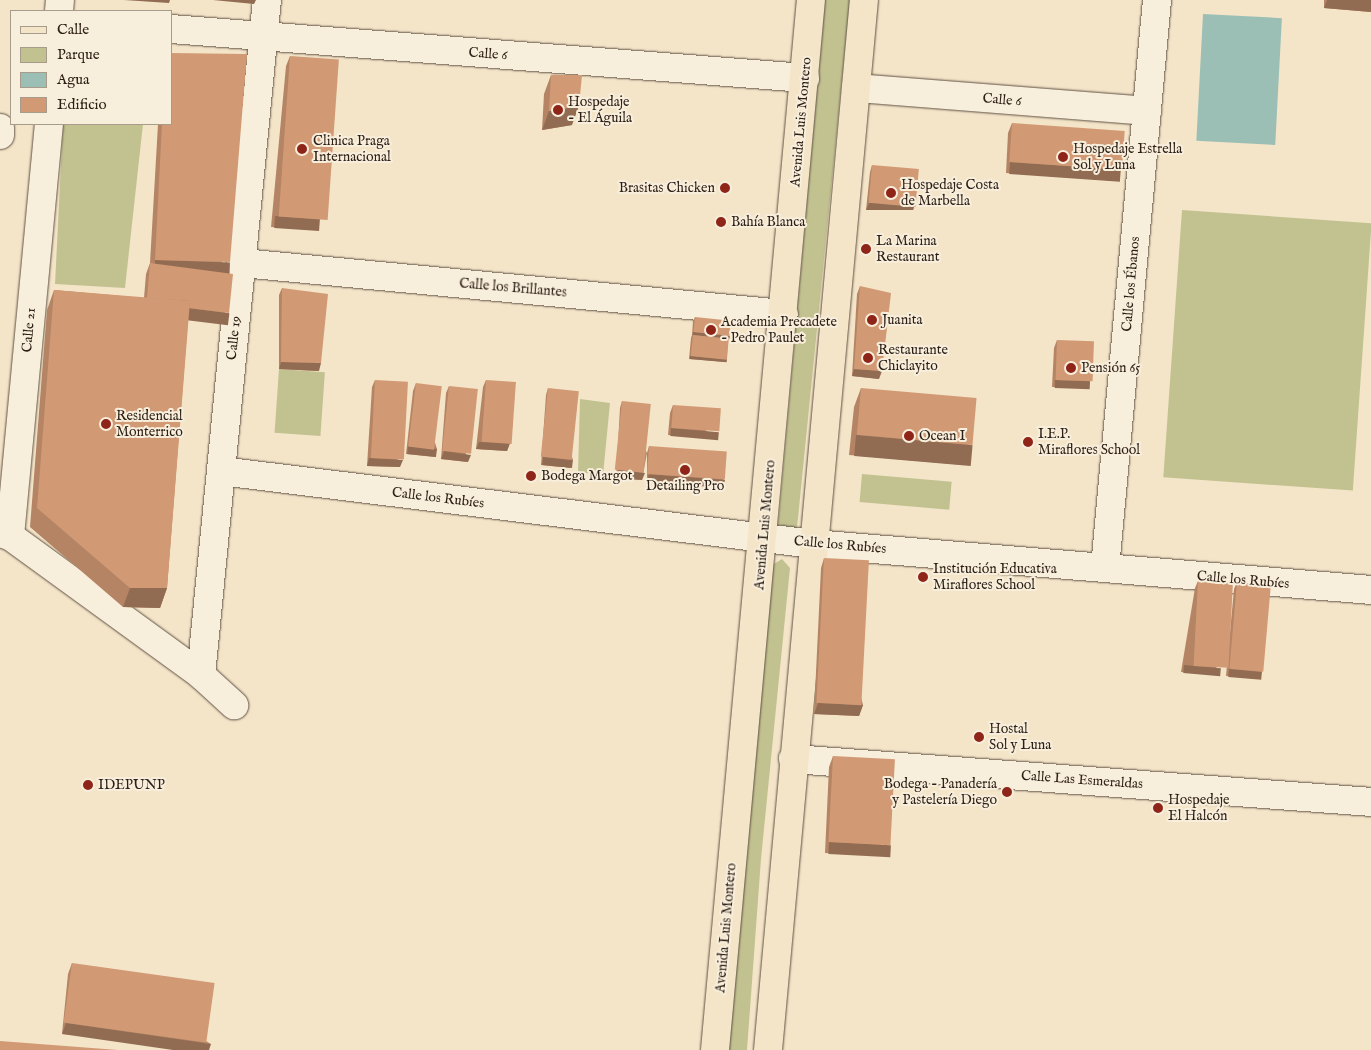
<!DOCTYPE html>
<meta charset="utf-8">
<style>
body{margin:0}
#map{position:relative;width:1371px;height:1050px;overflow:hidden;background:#f4e5c9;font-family:"IM FELL English",serif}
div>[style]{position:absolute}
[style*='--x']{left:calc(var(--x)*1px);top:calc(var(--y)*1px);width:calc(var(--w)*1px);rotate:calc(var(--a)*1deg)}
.green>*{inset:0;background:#c2c291;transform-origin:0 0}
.water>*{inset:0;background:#9cbfb5;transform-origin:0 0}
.roads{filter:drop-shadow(0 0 1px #5f5042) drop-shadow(0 0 1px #5f5042)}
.street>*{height:28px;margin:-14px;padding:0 14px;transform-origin:14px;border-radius:14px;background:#f8eedc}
.primary>*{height:28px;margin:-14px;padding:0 14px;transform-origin:14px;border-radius:14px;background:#f4e5c9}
.wall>*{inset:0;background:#b48465}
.shaded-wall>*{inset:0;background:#926c52;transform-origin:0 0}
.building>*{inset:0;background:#d19a75;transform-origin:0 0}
.dots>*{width:14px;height:14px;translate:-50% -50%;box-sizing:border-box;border:2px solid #f8eedc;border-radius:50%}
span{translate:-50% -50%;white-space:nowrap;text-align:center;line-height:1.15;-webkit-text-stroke:4px #f8eedc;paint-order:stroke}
.street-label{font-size:14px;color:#2d1f15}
.poi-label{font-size:14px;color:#2d1f15}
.left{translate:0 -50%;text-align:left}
.right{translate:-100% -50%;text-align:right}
.legend{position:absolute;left:10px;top:10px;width:162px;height:115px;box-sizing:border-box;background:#f8eedc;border:1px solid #a79b8c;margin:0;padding:6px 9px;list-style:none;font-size:15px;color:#2d1f15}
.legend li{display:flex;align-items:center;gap:10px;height:25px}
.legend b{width:25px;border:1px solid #a79b8c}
</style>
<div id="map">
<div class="green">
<i style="clip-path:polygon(825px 0,850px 0,797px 528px,778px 525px)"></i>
<i style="clip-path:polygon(63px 124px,143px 124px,125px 288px,55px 284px)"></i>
<i style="left:1182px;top:210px;width:190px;height:268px;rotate:4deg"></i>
<i style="left:279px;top:369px;width:46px;height:64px;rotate:4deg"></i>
<i style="clip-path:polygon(580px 399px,610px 403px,603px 475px,578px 472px)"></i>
<i style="left:862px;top:474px;width:90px;height:28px;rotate:5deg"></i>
<i style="clip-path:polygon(782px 559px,790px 568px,761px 859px,747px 1050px,724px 1050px,769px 567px)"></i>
</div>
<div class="water">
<i style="left:1203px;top:14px;width:79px;height:127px;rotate:3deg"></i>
</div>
<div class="roads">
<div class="street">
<i style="--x:59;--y:11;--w:11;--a:-85"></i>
<i style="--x:171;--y:29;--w:636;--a:4.42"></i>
<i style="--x:856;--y:88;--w:292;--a:4.5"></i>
<i style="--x:0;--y:128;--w:7;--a:90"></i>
<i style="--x:242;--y:263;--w:544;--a:5.38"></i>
<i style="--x:221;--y:471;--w:596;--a:7.03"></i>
<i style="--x:813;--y:544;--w:560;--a:4.71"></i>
<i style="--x:0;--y:533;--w:10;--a:17"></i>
<i style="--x:10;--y:536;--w:236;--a:36"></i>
<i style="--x:201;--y:675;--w:45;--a:42.3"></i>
<i style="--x:10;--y:536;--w:414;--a:-84.6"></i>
<i style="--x:1105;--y:568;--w:570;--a:-84.77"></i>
<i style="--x:201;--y:675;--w:678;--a:-84.42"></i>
<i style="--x:793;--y:759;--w:580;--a:4.25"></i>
</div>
<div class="primary">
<i style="--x:715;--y:1050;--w:1054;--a:-84.78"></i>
<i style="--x:768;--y:1050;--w:1054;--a:-84.78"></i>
</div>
</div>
<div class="wall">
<i style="clip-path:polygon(1324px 0,1371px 0,1371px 12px,1324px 8px)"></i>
<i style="clip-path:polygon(290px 56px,320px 219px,316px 230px,271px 227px,286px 66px)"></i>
<i style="clip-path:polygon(551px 75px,572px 125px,542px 130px,544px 94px)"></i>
<i style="clip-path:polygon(1012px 123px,1121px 170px,1117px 181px,1006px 173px,1008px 133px)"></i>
<i style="clip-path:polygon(158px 124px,171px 124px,226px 273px,225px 324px,188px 319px,167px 588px,160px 608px,123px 607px,30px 527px,47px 310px,54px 290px,144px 298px,146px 274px,150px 263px)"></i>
<i style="clip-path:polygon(872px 165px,916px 202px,913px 210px,866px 210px,870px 172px)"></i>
<i style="clip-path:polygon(860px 286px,879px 379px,852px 376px,857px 294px)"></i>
<i style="clip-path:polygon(282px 288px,319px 371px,279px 369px,279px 295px)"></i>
<i style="clip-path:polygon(695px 317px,728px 339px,727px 359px,726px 362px,689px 359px,691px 338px,692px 335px,693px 321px)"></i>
<i style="clip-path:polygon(1057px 340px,1090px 381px,1088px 388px,1052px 387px,1054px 348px)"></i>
<i style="clip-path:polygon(375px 380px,400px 467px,367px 466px,372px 387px)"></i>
<i style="clip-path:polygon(486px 380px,510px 443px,507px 451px,476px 449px,483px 387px)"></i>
<i style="clip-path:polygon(416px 383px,437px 449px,435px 457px,406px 454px,413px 391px)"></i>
<i style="clip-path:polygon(449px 386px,468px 462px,441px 459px,446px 393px)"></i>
<i style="clip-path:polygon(548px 388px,573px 460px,570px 468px,541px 465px,546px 395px)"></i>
<i style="clip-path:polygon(861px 388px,972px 446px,965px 465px,849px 455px,854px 407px)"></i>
<i style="clip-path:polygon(622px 401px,647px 453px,649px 446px,725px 480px,722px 488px,647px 481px,647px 453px,642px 480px,616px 478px,620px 408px)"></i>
<i style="clip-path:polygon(673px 405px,717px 439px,668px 435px,670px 413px)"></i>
<i style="clip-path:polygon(824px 558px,863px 705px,859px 716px,814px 714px,821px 568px)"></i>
<i style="clip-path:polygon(1198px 581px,1218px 675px,1181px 672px,1195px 588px)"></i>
<i style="clip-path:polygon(1237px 582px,1262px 672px,1259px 679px,1226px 676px,1234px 589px)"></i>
<i style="clip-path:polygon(833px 756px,887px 856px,825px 853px,829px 767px)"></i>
<i style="clip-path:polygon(72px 963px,211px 1044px,62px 1034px,68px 974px)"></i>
</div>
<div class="shaded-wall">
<i style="clip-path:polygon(124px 0,170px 0,169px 3px)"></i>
<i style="clip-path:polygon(213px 0,256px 0,254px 4px)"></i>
<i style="clip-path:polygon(1327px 0,1371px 0,1371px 12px,1324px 8px)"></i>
<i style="clip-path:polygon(579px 106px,572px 125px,542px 130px,549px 111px)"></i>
<i style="left:1010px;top:162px;width:111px;height:12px;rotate:4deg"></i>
<i style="clip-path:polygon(916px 202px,913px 210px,866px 210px,869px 203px)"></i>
<i style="left:275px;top:216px;width:45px;height:12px;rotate:4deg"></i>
<i style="left:155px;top:260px;width:75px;height:15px;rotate:2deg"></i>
<i style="left:146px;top:303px;width:84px;height:12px;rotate:7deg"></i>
<i style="left:693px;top:332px;width:37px;height:3px;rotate:6deg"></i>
<i style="left:690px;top:356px;width:37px;height:3px;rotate:5deg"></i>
<i style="clip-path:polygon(281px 362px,321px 363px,319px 371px,279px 369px)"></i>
<i style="clip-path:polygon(854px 369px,882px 371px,879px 379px,852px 376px)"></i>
<i style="left:1055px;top:380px;width:35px;height:8px;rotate:2deg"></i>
<i style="left:671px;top:428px;width:48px;height:8px;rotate:5deg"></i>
<i style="left:856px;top:435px;width:117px;height:21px;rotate:5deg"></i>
<i style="clip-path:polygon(479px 442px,510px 443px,507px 451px,476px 449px)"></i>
<i style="left:408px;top:446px;width:29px;height:8px;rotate:6deg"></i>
<i style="clip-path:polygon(444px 451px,471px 455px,468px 462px,441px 459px)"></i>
<i style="left:543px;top:457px;width:30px;height:8px;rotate:6deg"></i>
<i style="clip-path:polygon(369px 458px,403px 460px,400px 467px,367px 466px)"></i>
<i style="clip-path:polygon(619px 470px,645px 473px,642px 480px,616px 478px)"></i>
<i style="clip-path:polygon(649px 474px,725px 480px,722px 488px,647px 481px)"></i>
<i style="clip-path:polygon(130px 588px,167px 588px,160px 608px,123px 607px)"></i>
<i style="left:1184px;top:665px;width:37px;height:8px;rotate:5deg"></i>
<i style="left:1229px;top:669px;width:33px;height:8px;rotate:5deg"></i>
<i style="clip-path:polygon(818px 703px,863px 705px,859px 716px,814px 714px)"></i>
<i style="left:829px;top:842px;width:62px;height:12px;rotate:3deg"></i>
<i style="clip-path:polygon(66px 1023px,211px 1044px,209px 1050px,173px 1050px,62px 1034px)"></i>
</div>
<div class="building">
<i style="clip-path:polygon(171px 53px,247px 54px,230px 262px,155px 260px,162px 124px,171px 124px)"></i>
<i style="left:290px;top:56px;width:49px;height:161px;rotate:4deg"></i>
<i style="clip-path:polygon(551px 75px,582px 75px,579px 106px,549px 111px)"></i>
<i style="left:1012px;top:123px;width:113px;height:39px;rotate:4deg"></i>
<i style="left:872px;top:165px;width:47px;height:38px;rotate:5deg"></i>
<i style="clip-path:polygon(150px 263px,233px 274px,229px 313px,189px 308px,190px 301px,147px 298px)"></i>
<i style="clip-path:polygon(860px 286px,891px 293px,882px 371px,854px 369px)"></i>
<i style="clip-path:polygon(282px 288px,328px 294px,321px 363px,281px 362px)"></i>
<i style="clip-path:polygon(54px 290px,190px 301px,167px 588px,130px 588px,37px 508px)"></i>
<i style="left:695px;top:317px;width:36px;height:15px;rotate:6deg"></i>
<i style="left:693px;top:335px;width:36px;height:21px;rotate:6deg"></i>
<i style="left:1057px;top:340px;width:37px;height:40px;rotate:2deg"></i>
<i style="left:375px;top:380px;width:33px;height:78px;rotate:3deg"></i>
<i style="left:486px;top:380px;width:30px;height:62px;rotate:4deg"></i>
<i style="left:416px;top:383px;width:26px;height:64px;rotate:7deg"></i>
<i style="left:449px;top:386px;width:29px;height:65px;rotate:6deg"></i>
<i style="left:548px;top:388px;width:31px;height:69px;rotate:6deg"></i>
<i style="left:861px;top:388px;width:116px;height:47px;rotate:5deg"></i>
<i style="left:622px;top:401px;width:29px;height:69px;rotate:6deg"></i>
<i style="left:673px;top:405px;width:48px;height:23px;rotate:4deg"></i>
<i style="left:649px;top:446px;width:78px;height:28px;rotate:4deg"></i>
<i style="left:824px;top:558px;width:45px;height:145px;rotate:3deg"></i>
<i style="left:1198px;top:581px;width:35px;height:85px;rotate:3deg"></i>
<i style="left:1237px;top:582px;width:34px;height:87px;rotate:5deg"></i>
<i style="left:833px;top:756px;width:62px;height:86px;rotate:3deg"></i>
<i style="left:72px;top:963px;width:144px;height:60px;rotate:8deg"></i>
<i style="clip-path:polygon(0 1041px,118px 1050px,0 1050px)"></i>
</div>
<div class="dots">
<i style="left:558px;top:110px;background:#8f2418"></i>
<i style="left:302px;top:149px;background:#8f2418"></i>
<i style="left:1063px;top:157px;background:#8f2418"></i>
<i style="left:725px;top:188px;background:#8f2418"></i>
<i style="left:891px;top:193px;background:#8f2418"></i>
<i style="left:721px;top:222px;background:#8f2418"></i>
<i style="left:866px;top:249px;background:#8f2418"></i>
<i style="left:872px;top:320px;background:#8f2418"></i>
<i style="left:711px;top:330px;background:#8f2418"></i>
<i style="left:868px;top:358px;background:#8f2418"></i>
<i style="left:1071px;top:368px;background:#8f2418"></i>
<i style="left:106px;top:424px;background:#8f2418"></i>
<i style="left:909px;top:436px;background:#8f2418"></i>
<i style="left:1028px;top:442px;background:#8f2418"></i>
<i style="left:685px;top:470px;background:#8f2418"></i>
<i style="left:531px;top:476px;background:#8f2418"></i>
<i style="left:923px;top:577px;background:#8f2418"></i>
<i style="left:979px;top:737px;background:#8f2418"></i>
<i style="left:88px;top:785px;background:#8f2418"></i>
<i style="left:1007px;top:792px;background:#8f2418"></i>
<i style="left:1158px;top:808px;background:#8f2418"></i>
</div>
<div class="street-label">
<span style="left:488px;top:54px;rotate:4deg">Calle 6</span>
<span style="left:1002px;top:100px;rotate:5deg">Calle 6</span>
<span style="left:801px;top:122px;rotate:-85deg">Avenida Luis Montero</span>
<span style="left:1131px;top:284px;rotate:-85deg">Calle los Ébanos</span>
<span style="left:513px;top:288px;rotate:5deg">Calle los Brillantes</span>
<span style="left:29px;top:330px;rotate:-85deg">Calle 21</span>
<span style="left:234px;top:338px;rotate:-84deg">Calle 19</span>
<span style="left:438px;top:498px;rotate:7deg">Calle los Rubíes</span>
<span style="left:765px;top:525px;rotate:-85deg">Avenida Luis Montero</span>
<span style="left:840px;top:545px;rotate:5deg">Calle los Rubíes</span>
<span style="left:1243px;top:580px;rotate:5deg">Calle los Rubíes</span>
<span style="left:1082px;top:780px;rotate:4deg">Calle Las Esmeraldas</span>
<span style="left:726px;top:928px;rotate:-85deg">Avenida Luis Montero</span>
</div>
<div class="poi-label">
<span class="left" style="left:568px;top:110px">Hospedaje<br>- El Águila</span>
<span class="left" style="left:313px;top:149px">Clinica Praga<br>Internacional</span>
<span class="left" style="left:1073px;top:157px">Hospedaje Estrella<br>Sol y Luna</span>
<span class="left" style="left:901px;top:193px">Hospedaje Costa<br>de Marbella</span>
<span class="right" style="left:715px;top:188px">Brasitas Chicken</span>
<span class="left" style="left:731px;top:222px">Bahía Blanca</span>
<span class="left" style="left:876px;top:249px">La Marina<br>Restaurant</span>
<span class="left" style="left:882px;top:320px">Juanita</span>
<span class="left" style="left:721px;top:330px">Academia Precadete<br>- Pedro Paulet</span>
<span class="left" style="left:878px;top:358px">Restaurante<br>Chiclayito</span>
<span class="left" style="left:1081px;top:368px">Pensión 65</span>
<span class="left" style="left:116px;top:424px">Residencial<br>Monterrico</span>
<span class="left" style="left:1038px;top:442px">I.E.P.<br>Miraflores School</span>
<span class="left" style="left:919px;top:436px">Ocean I</span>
<span class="left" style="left:541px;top:476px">Bodega Margot</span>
<span style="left:685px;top:486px">Detailing Pro</span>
<span class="left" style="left:933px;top:577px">Institución Educativa<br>Miraflores School</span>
<span class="left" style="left:989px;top:737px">Hostal<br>Sol y Luna</span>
<span class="right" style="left:997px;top:792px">Bodega - Panadería<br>y Pastelería Diego</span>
<span class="left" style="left:98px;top:785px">IDEPUNP</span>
<span class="left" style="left:1168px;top:808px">Hospedaje<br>El Halcón</span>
</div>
<ul class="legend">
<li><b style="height:6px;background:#f4e5c9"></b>Calle</li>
<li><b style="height:14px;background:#c2c291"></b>Parque</li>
<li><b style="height:14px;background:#9cbfb5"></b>Agua</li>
<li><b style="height:14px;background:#d19a75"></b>Edificio</li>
</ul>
</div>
